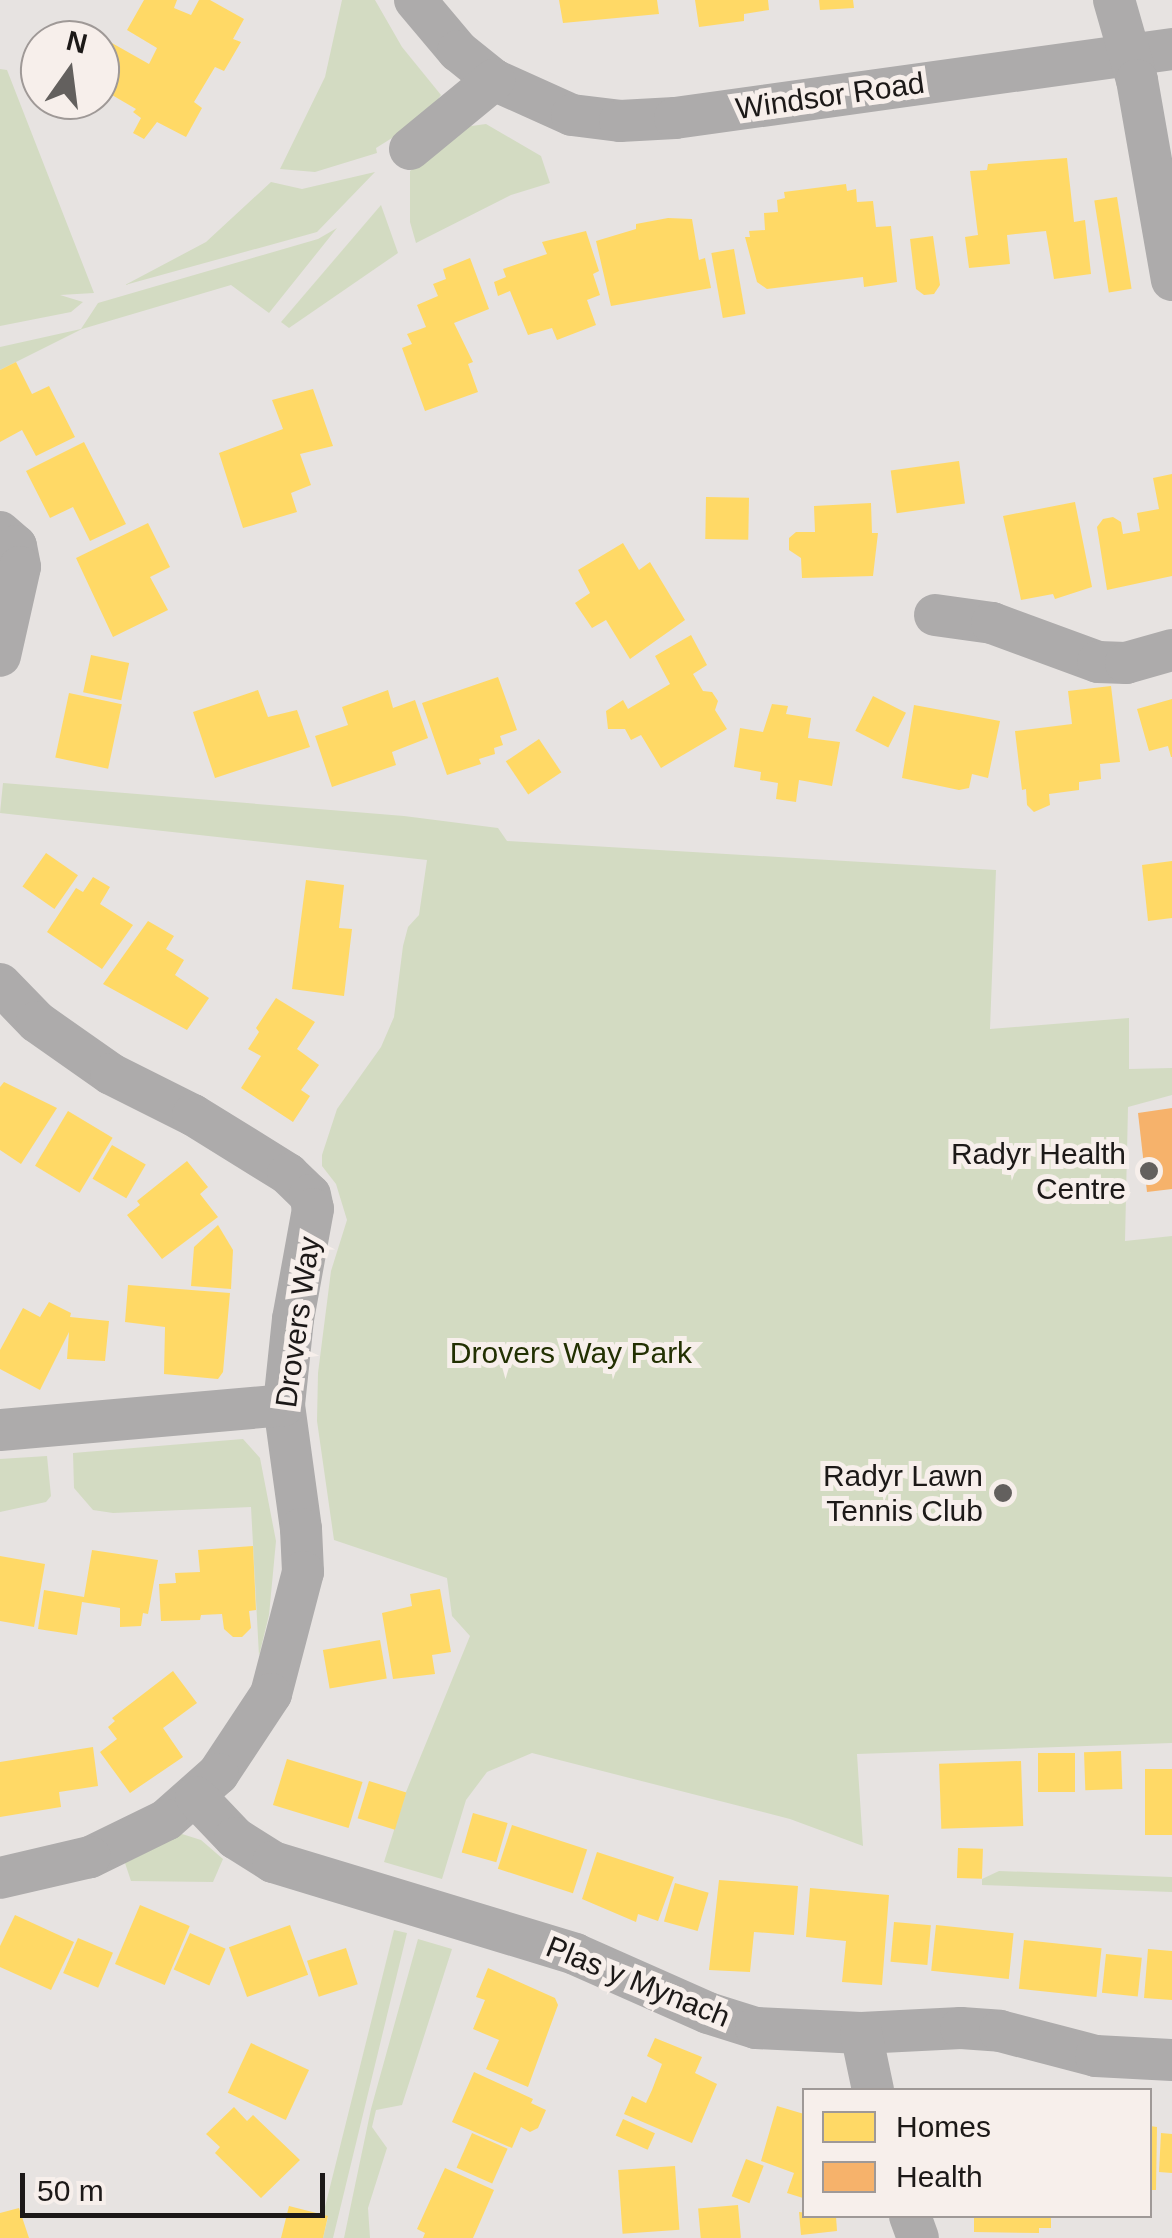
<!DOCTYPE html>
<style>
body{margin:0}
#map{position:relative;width:1172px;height:2238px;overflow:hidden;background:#e7e3e1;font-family:Arial,sans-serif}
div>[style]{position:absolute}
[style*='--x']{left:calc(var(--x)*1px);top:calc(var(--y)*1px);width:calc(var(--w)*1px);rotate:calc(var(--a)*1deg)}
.green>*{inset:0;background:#d3dbc2}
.homes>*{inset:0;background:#ffd966;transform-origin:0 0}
.health>*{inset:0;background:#f6b26b}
.minor>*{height:42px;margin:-21px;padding:0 21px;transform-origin:21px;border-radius:21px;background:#adabab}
.dots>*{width:28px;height:28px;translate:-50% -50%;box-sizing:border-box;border:5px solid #f7efeb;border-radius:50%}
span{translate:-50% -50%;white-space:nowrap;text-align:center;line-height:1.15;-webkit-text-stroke:10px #f7efeb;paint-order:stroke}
.street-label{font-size:30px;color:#1c1918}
.poi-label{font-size:30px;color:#1c1918}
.right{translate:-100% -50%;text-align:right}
.park-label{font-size:30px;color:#223002}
.legend{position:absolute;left:802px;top:2088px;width:350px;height:130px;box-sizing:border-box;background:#f7efeb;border:2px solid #9f9997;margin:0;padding:12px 18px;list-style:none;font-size:30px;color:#1c1918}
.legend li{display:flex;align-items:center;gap:20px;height:50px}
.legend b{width:50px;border:2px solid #9f9997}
.north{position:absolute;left:20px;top:20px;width:100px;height:100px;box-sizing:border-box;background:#f7efeb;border:2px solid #9f9997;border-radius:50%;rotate:14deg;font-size:28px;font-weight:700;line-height:40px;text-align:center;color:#1c1918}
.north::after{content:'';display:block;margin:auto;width:35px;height:45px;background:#63605e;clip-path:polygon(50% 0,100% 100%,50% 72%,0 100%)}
.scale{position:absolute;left:20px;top:2173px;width:305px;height:45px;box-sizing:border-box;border:5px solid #1c1918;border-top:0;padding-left:12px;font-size:30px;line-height:35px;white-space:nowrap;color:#1c1918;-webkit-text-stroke:8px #f7efeb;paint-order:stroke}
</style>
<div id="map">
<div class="green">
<i style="clip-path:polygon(342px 0,375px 0,402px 47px,441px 95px,424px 118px,376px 148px,377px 153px,315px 172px,280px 169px,325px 77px)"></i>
<i style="clip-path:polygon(0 69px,7px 70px,94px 293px,60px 295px,83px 302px,71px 312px,0 326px)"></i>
<i style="clip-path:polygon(486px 124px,541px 156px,550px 183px,511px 195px,416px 243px,410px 222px,410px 171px,457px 128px)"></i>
<i style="clip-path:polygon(375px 172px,317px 232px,125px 285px,206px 242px,271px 182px,302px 189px)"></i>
<i style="clip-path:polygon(381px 205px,398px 253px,289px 328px,281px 322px)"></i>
<i style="clip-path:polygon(337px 228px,269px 313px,231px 285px,82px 329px,0 370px,0 347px,81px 329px,98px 303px,318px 239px)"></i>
<i style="clip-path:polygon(3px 783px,404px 816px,498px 828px,507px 841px,996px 870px,990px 1029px,1129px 1018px,1129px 1069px,1172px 1068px,1172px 1095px,1128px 1107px,1125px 1241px,1172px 1236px,1172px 1743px,857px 1754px,863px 1846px,790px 1819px,532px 1753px,487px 1772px,466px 1800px,442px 1879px,384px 1862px,406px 1792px,470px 1636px,452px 1616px,447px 1578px,334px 1540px,317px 1421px,318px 1373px,331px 1271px,347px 1220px,336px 1184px,322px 1166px,322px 1155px,337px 1109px,381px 1047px,394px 1017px,403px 946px,408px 927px,419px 915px,427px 860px,0 813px)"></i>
<i style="clip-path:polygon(243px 1439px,260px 1458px,276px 1541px,269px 1615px,259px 1656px,251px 1507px,113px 1513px,93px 1510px,74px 1488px,73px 1453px)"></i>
<i style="clip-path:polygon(47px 1456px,51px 1496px,46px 1502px,0 1512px,0 1459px)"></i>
<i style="clip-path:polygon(182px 1834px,201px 1840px,223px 1859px,213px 1882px,131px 1881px,125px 1863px)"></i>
<i style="clip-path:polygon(999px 1871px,1172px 1877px,1172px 1892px,982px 1885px,982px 1879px)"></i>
<i style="clip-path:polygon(394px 1930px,407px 1933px,333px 2238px,323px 2238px,328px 2217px,323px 2215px)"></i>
<i style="clip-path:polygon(418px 1939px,452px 1949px,402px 2105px,376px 2110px,372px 2127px,387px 2148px,368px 2208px,370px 2238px,344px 2238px,371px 2109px)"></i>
</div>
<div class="homes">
<i style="clip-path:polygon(144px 0,177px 0,174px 8px,191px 15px,199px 0,210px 0,244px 19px,233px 39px,241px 42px,224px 71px,215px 67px,194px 102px,202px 108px,186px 137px,157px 122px,144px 139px,133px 133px,141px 118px,133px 112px,136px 109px,100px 88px,107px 64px,100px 60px,100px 40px,92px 40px,96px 34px,149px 64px,157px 48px,127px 30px)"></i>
<i style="clip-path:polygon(559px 0,657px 0,659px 14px,563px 23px)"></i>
<i style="clip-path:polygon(695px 0,768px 0,769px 10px,744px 14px,744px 21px,699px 27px)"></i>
<i style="clip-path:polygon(819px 0,853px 0,854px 8px,820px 10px)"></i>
<i style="clip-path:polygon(1067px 158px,1074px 222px,1085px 220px,1091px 274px,1054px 279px,1046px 231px,1007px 235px,1010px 264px,969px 268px,965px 237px,978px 235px,970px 171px,987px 170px,988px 164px)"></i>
<i style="clip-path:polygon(846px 184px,847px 191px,856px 189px,857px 202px,873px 201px,876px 227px,891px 226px,897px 282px,864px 287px,863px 277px,767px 289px,757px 282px,745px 237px,750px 237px,749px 231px,765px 230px,764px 213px,778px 212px,777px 200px,785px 198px,784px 192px)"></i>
<i style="left:1117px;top:197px;width:93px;height:23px;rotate:81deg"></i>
<i style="clip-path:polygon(668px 218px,692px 219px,699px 260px,705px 258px,711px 288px,611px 306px,596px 241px,636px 229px,636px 224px)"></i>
<i style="clip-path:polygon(586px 231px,599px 271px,593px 274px,600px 295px,587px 300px,596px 325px,557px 340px,552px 328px,528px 335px,510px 291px,498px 296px,494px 282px,506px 277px,503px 269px,547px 254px,542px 242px)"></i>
<i style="clip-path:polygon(933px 236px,940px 285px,934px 294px,924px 295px,916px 289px,910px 239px)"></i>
<i style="left:734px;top:249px;width:66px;height:23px;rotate:80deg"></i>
<i style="clip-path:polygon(470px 258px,489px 309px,454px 323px,473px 362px,468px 364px,478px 392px,425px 411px,402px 348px,412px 344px,407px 334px,426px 327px,417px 305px,438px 296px,433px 284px,446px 279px,443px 269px)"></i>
<i style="clip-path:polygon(16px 362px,32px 394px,49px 386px,75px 437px,36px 456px,22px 430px,0 442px,0 370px)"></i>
<i style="clip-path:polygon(313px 389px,333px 446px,300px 454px,311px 485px,291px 493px,297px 512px,243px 528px,219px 453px,283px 429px,272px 400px)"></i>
<i style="clip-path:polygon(84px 442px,126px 524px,90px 541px,73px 507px,50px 518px,26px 471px)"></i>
<i style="left:959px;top:461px;width:43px;height:69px;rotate:82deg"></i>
<i style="clip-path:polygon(1172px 474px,1172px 576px,1107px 590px,1097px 527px,1103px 519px,1113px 517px,1121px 522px,1123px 534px,1140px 531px,1137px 513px,1159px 509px,1153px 478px)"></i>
<i style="left:706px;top:497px;width:43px;height:42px;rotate:1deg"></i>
<i style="clip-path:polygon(1075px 502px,1092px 587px,1055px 599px,1053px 594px,1021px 600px,1003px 516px)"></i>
<i style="clip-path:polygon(871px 503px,872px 533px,878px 533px,873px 576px,802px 578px,801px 558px,789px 550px,789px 538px,796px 532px,815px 532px,814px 506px)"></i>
<i style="clip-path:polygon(148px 523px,170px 567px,150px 577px,168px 610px,113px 637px,76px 558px)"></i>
<i style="clip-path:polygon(623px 543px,639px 570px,650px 562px,685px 620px,630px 659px,606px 620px,592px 628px,575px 603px,590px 593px,578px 570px)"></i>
<i style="clip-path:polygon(691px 635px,707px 665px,693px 674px,703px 691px,712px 692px,718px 701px,715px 710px,727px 729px,661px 768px,641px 735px,631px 740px,625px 729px,608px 729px,606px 711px,623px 700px,628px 709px,670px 684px,655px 656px)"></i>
<i style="left:91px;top:655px;width:39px;height:38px;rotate:12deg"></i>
<i style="clip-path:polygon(498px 677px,517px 730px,500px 736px,503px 745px,494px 748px,495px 754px,479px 759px,481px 764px,447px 775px,422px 703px)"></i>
<i style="clip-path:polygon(1111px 686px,1120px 762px,1100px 764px,1101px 779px,1079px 782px,1079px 790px,1049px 794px,1050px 805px,1034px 812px,1027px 805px,1026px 789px,1022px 790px,1015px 731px,1072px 724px,1068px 691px)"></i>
<i style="clip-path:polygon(258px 690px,268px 717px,297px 710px,310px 747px,215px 778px,193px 712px)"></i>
<i style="clip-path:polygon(388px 690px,393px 708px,415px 700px,428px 738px,392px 752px,396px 765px,332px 787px,315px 736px,348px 725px,342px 707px)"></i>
<i style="left:69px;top:693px;width:54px;height:66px;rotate:12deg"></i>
<i style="left:873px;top:696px;width:37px;height:39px;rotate:27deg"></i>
<i style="clip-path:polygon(1172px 699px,1172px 757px,1171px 757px,1168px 746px,1149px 751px,1137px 709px)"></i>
<i style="clip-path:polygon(772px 704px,788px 706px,786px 714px,811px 718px,808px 738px,840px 742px,832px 786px,799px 780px,796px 802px,776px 799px,778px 783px,760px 780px,761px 772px,734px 767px,740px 728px,763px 732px)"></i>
<i style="clip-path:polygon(914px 705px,1000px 721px,988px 778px,972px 774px,969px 788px,959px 790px,902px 778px)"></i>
<i style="left:539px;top:739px;width:40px;height:40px;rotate:56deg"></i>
<i style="left:46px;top:853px;width:39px;height:41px;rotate:35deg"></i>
<i style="clip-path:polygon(1172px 861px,1172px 918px,1148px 921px,1142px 865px)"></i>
<i style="clip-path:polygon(93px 877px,110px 887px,100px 904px,133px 925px,102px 969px,47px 932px,76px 888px,83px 892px)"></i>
<i style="clip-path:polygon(306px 880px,344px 885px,339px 928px,352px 929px,344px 996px,292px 989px)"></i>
<i style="clip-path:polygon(148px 921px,174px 936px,166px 949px,184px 960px,175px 975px,209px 998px,187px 1030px,103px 984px)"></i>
<i style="clip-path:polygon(276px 998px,315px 1022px,297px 1049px,319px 1065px,301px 1090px,310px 1096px,293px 1122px,241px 1088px,261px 1056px,248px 1049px,259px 1032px,256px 1028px)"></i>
<i style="clip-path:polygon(4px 1082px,57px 1108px,21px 1164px,0 1150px,0 1087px)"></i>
<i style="left:68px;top:1111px;width:52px;height:64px;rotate:31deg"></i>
<i style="left:112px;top:1145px;width:39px;height:39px;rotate:30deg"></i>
<i style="clip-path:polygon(187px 1161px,208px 1187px,200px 1194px,218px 1217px,162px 1259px,127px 1215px,140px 1205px,137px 1201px)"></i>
<i style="clip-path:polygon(218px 1225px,233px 1250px,231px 1289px,191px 1286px,194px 1247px)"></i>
<i style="clip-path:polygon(128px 1285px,230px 1293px,223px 1372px,218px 1379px,164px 1374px,165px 1327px,125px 1322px)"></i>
<i style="clip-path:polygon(49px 1302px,71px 1313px,70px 1317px,109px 1321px,105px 1361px,67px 1359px,69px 1332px,40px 1390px,0 1369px,0 1350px,23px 1308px,40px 1317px)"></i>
<i style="clip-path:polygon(253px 1546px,256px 1610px,249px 1611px,251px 1628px,242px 1637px,233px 1637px,224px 1629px,222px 1614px,201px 1615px,200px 1620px,161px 1621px,159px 1584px,176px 1583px,175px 1573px,200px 1572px,198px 1550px)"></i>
<i style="clip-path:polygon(92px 1550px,158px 1560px,148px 1614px,143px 1613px,141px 1626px,120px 1627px,120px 1608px,82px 1602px,77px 1635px,38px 1629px,44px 1590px,84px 1597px)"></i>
<i style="clip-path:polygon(0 1556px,45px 1564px,34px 1627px,0 1621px)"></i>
<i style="clip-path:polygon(440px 1589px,451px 1652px,432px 1655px,435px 1674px,393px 1679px,382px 1613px,412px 1606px,410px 1594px)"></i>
<i style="left:380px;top:1640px;width:39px;height:58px;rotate:80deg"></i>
<i style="clip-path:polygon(173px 1671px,197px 1703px,163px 1728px,183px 1757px,130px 1793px,100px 1752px,117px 1739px,108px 1727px,115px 1721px,112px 1718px)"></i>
<i style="clip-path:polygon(93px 1747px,98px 1786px,59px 1792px,61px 1807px,0 1817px,0 1762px)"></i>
<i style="left:1121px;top:1751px;width:38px;height:37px;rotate:88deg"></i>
<i style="left:1038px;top:1753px;width:37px;height:39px"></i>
<i style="left:287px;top:1759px;width:79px;height:48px;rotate:17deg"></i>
<i style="left:1021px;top:1761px;width:65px;height:82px;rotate:88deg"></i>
<i style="left:1172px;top:1769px;width:66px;height:27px;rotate:90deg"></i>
<i style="left:369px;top:1781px;width:39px;height:39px;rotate:17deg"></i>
<i style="left:473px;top:1813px;width:36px;height:41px;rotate:16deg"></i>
<i style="left:512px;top:1825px;width:79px;height:46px;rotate:18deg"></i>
<i style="left:958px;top:1848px;width:25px;height:30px;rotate:2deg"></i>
<i style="clip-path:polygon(597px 1852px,674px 1877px,658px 1921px,638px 1914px,636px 1922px,582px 1899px)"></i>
<i style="clip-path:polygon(719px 1880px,798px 1886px,794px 1935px,754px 1932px,750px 1972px,709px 1970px)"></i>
<i style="left:675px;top:1883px;width:35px;height:40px;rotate:16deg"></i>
<i style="clip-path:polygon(810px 1888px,889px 1895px,882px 1985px,842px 1982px,846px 1941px,806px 1937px)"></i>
<i style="left:140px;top:1905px;width:54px;height:64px;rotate:23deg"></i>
<i style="clip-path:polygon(15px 1915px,74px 1942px,51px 1990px,0 1967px,0 1946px)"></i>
<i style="left:894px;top:1922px;width:37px;height:40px;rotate:5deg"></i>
<i style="left:290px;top:1925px;width:53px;height:65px;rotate:70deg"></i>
<i style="left:936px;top:1925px;width:78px;height:46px;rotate:6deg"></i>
<i style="left:190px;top:1933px;width:39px;height:40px;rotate:24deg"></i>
<i style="left:78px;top:1938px;width:38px;height:38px;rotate:23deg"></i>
<i style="left:1024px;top:1940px;width:78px;height:49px;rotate:6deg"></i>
<i style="left:346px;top:1948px;width:38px;height:41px;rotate:72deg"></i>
<i style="clip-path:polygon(1148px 1949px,1172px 1951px,1172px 2000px,1144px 1998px)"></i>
<i style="left:1106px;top:1954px;width:36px;height:39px;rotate:6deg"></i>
<i style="clip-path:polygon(488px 1968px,555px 1998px,558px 2005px,528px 2087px,486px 2069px,499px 2040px,473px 2029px,485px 2000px,476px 1997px)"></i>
<i style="clip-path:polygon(655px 2038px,702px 2057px,695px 2073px,717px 2084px,692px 2143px,624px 2114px,632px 2096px,646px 2103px,652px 2090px,662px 2064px,647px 2056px)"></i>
<i style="left:251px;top:2043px;width:64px;height:55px;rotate:25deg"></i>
<i style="clip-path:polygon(474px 2072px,533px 2099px,531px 2103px,546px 2110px,538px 2128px,530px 2132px,521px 2127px,512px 2148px,452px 2122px)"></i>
<i style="clip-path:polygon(777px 2106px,804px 2114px,803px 2198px,787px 2193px,794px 2173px,761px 2161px)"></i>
<i style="clip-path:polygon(234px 2107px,247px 2121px,253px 2115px,300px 2160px,261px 2198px,215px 2153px,220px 2147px,206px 2134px)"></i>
<i style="left:623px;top:2119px;width:35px;height:18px;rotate:24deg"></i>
<i style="clip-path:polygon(1150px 2126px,1157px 2127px,1156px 2190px,1150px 2190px)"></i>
<i style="left:472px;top:2133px;width:39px;height:38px;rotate:24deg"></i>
<i style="clip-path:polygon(1161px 2133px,1172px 2134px,1172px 2173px,1159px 2172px)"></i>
<i style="left:746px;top:2159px;width:19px;height:40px;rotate:21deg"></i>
<i style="left:675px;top:2166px;width:64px;height:57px;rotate:86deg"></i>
<i style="clip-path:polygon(445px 2168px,494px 2190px,473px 2238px,423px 2238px,425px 2233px,417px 2229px)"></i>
<i style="left:738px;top:2205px;width:33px;height:40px;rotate:85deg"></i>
<i style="clip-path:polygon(289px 2206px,328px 2216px,323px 2238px,281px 2238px)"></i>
<i style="clip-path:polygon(19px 2208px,29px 2238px,0 2238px,0 2213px)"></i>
<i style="clip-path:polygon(799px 2212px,836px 2216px,837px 2231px,801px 2235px)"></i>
<i style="clip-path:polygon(974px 2216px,1051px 2216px,1051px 2228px,1039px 2228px,1039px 2233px,974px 2232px)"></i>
</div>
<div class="health">
<i style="clip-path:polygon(1172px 1108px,1172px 1189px,1147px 1192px,1138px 1113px)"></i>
</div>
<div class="minor">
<i style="--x:415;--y:0;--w:67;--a:49.9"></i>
<i style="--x:458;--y:51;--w:46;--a:38.9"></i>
<i style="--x:494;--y:80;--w:85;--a:24.2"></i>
<i style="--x:572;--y:115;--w:48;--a:7.1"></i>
<i style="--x:620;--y:121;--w:55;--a:-3.1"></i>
<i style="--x:675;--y:118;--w:502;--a:-7.9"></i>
<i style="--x:1114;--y:0;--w:83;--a:74"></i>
<i style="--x:1137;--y:80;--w:203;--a:80.1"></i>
<i style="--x:410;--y:149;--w:109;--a:-39.4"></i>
<i style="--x:0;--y:532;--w:21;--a:41"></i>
<i style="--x:16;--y:546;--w:21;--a:79"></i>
<i style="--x:20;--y:567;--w:91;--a:102.7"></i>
<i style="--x:935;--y:615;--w:58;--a:8"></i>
<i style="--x:992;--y:623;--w:113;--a:20.2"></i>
<i style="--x:1098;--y:662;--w:28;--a:2"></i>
<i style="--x:1126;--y:663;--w:48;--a:-15.8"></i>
<i style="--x:0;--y:984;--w:53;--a:45.8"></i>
<i style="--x:37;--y:1022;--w:90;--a:35.1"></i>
<i style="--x:111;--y:1074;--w:92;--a:26.6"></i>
<i style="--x:193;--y:1115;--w:112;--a:31.8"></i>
<i style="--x:288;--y:1174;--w:30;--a:44"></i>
<i style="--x:310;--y:1195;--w:14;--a:78"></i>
<i style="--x:313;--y:1209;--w:112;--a:100.3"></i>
<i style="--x:293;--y:1319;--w:86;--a:96"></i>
<i style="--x:284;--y:1405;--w:125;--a:82.2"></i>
<i style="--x:301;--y:1529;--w:43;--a:87.3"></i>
<i style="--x:303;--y:1572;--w:126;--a:104.7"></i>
<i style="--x:271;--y:1694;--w:96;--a:123.5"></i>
<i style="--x:218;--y:1774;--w:69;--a:138.5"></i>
<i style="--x:166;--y:1820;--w:85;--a:154"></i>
<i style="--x:90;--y:1857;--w:92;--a:166.9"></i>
<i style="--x:0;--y:1430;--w:285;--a:-5"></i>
<i style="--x:196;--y:1797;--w:57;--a:46.4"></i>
<i style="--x:235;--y:1838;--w:45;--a:32.3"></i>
<i style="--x:273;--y:1862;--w:316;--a:16.9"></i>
<i style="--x:575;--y:1954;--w:145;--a:23.9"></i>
<i style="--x:708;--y:2013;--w:50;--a:17.4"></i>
<i style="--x:756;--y:2028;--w:105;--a:2.7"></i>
<i style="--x:861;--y:2033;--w:100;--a:-2.9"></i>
<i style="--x:961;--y:2028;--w:39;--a:4"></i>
<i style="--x:1000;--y:2031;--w:99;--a:14.6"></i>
<i style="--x:1096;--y:2056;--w:76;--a:3"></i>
<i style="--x:861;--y:2033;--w:58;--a:78.1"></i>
<i style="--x:910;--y:2216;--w:23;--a:70"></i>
</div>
<div class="dots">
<i style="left:1149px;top:1171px;background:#63605e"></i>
<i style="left:1003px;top:1493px;background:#63605e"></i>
</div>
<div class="street-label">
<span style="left:830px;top:96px;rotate:-8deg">Windsor Road</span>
<span style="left:298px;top:1322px;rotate:-82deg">Drovers Way</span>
<span style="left:638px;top:1982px;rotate:22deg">Plas y Mynach</span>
</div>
<div class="poi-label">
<span class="right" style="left:1126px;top:1171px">Radyr Health<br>Centre</span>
<span class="right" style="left:983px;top:1493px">Radyr Lawn<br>Tennis Club</span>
</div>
<div class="park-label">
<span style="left:571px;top:1353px">Drovers Way Park</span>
</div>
<ul class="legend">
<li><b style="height:28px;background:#ffd966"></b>Homes</li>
<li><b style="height:28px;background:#f6b26b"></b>Health</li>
</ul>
<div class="north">N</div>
<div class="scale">50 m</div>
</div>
